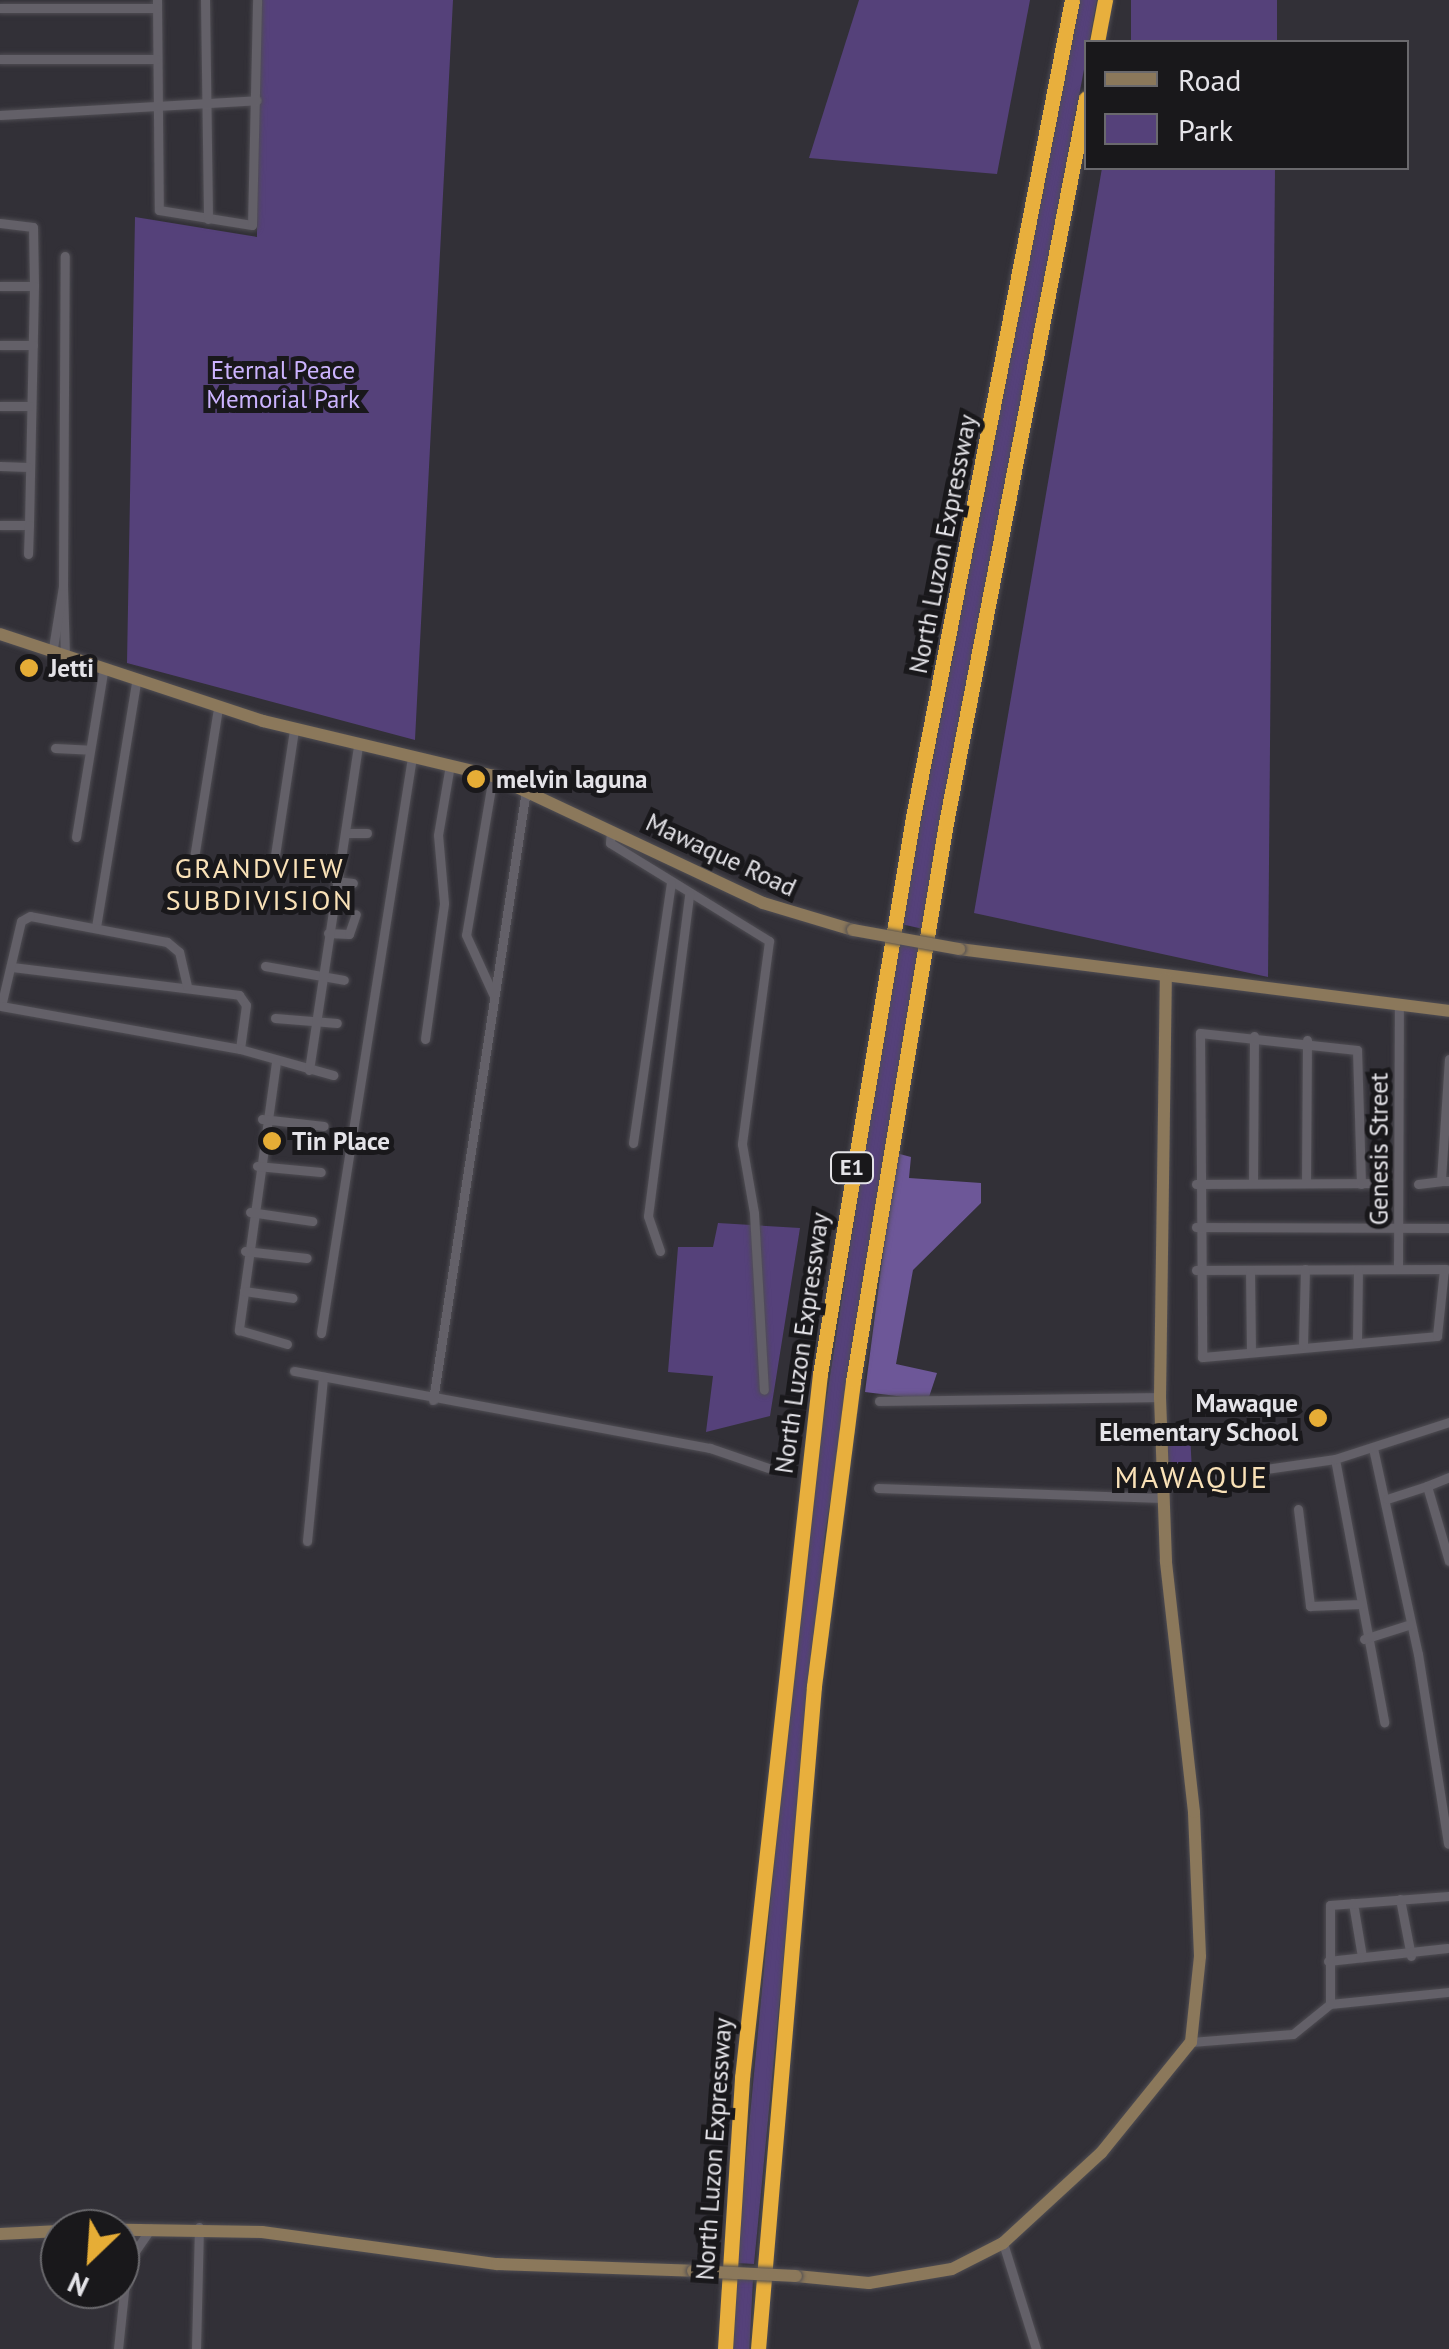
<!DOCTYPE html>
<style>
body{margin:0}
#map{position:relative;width:1449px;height:2349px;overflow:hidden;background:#323037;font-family:"PT Sans",sans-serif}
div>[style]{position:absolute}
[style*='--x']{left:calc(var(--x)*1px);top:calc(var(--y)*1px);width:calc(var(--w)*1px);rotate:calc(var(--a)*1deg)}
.green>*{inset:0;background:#55417a;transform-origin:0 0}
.forest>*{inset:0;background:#6d5798}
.roads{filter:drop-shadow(0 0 2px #4f4d53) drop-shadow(0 0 2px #4f4d53)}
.street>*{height:9px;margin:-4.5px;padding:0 4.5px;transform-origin:4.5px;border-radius:4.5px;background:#636068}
.secondary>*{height:12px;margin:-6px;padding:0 6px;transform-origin:6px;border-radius:6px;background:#8b785b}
.highway>*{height:15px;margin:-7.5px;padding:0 7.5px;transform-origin:7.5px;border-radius:7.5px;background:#e8af3d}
.bridges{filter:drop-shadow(0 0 2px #4f4d53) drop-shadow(0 0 2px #4f4d53)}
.secondary-bridge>*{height:12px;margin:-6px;padding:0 6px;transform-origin:6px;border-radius:6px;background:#8b785b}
.dots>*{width:28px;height:28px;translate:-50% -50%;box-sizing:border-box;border:5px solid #19181b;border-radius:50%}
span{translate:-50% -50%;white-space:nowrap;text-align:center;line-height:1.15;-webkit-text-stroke:10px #19181b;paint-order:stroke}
.shield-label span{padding:2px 8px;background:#19181b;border:2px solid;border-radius:8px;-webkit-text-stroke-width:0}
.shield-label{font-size:22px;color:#e4e3e8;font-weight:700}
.park-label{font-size:25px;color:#ccb4fe}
.street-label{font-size:25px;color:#e4e3e8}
.poi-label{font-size:25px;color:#e4e3e8;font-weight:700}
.left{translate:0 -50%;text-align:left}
.right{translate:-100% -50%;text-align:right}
.neighbourhood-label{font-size:28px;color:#f9e1b7;letter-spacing:2.5px}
.quarter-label{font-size:30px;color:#f9e1b7;letter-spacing:2.5px}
.legend{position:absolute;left:1084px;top:40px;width:325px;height:130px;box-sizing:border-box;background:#19181b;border:2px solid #6a696d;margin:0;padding:12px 18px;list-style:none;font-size:30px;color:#e4e3e8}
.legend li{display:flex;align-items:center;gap:20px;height:50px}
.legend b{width:50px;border:2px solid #6a696d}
.north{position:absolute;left:40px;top:2209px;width:100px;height:100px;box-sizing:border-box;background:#19181b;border:2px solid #6a696d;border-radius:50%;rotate:205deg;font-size:28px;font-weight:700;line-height:40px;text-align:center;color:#e4e3e8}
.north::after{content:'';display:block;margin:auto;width:35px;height:45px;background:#e6ad36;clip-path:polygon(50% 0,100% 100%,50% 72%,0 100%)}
</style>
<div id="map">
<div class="green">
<i style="clip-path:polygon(258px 0,453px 0,415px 740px,127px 663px,135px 217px,257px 237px)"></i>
<i style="clip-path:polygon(859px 0,1030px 0,997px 174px,809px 158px)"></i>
<i style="clip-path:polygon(1079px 0,1097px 0,923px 929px,901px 924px)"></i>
<i style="left:1131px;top:0;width:146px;height:43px"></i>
<i style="clip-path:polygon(1102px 168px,1275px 168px,1268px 977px,974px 913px)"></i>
<i style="clip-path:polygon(898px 938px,920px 943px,825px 1534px,754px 2264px,736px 2263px,805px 1537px)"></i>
<i style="clip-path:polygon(718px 1223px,800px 1228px,770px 1416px,706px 1432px,713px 1376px,668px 1372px,678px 1247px,713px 1247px)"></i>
<i style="left:1190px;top:1433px;width:45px;height:28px;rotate:87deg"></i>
<i style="left:735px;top:2279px;width:18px;height:70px;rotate:3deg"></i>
</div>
<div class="forest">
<i style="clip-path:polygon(896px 1153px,911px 1157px,909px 1178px,981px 1183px,981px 1203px,913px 1270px,896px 1364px,937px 1373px,928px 1400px,865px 1392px)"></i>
</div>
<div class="roads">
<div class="street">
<i style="--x:157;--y:0;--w:210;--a:89.5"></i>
<i style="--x:159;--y:210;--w:94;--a:9.2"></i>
<i style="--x:252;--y:225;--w:225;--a:-88.7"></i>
<i style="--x:205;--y:0;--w:219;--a:89.2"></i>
<i style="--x:0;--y:8;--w:157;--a:0"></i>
<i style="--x:0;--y:59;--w:156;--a:0"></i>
<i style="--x:0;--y:115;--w:257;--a:-3.3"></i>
<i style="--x:0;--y:223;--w:33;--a:7"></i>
<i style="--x:33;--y:227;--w:59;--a:89"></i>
<i style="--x:34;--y:286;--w:239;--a:91.2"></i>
<i style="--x:29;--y:525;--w:29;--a:180"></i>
<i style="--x:0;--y:286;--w:34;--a:0"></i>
<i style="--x:0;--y:345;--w:33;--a:0"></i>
<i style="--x:0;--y:406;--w:29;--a:0"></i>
<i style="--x:0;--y:466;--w:28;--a:2"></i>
<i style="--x:28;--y:554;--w:29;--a:-88"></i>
<i style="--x:63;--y:586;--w:71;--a:88.4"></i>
<i style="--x:52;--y:654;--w:69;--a:-80.8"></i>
<i style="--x:63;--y:586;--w:330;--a:-89.7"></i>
<i style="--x:55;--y:748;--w:35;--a:3"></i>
<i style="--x:493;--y:776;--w:161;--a:99.6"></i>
<i style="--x:466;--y:935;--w:65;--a:65.4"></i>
<i style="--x:611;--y:831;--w:12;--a:95"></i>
<i style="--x:610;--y:843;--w:187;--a:31.6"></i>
<i style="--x:769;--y:941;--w:205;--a:97.6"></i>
<i style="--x:742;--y:1144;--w:70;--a:80.1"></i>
<i style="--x:754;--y:1213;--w:177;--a:86.8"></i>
<i style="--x:345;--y:833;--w:22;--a:0"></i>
<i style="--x:76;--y:837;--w:166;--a:-80.7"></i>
<i style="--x:194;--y:858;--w:152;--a:-80.9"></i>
<i style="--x:274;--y:862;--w:134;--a:-81.4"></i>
<i style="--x:336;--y:881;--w:17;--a:7"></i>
<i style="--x:96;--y:927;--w:248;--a:-80.7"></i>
<i style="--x:328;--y:933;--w:21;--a:3"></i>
<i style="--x:349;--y:934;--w:21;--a:-71"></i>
<i style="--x:265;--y:966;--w:80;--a:10"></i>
<i style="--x:12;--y:967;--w:229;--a:7"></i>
<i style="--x:239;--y:995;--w:12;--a:55"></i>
<i style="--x:246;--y:1005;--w:44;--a:97.8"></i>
<i style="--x:187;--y:986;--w:35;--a:-103"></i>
<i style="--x:179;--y:952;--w:16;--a:-140"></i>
<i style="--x:167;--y:942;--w:139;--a:-169.3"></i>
<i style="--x:30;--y:916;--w:10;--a:151"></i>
<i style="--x:21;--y:921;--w:87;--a:103.2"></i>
<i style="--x:1;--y:1006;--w:243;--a:10.2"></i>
<i style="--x:240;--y:1049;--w:97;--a:15.6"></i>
<i style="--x:275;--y:1018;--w:62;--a:4.6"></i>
<i style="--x:425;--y:1039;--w:137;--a:-82"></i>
<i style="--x:444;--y:903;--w:68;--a:-95"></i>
<i style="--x:438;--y:835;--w:71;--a:-80.3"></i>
<i style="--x:1449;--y:1059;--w:122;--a:93.8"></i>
<i style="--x:1441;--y:1181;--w:8;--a:0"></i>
<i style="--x:276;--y:1062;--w:271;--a:97.9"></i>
<i style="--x:239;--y:1330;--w:50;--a:16.3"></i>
<i style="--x:309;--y:1070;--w:328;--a:-81.4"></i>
<i style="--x:262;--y:1119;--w:62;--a:6.4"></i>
<i style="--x:633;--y:1143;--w:263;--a:-81.7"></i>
<i style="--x:257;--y:1166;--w:64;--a:5.4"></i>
<i style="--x:1253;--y:1182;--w:146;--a:-89.6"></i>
<i style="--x:1306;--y:1183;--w:143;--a:-89.6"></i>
<i style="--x:1196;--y:1184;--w:190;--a:-0.3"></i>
<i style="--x:1361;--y:1184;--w:134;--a:-91.7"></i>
<i style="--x:1357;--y:1050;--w:158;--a:-173.8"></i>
<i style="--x:1200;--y:1033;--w:324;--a:89.6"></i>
<i style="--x:1202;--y:1357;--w:236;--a:-5.1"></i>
<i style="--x:1437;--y:1336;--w:67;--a:-84"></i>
<i style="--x:1418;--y:1184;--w:23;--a:-7"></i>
<i style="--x:250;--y:1212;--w:63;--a:8.3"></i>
<i style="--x:1196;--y:1227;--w:253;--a:0.2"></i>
<i style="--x:245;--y:1251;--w:62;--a:6.4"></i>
<i style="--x:660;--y:1251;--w:37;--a:-109"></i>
<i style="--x:648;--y:1216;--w:325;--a:-82.7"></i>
<i style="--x:1398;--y:1269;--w:264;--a:-89.8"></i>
<i style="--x:1196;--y:1270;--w:250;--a:-0.2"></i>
<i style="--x:1250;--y:1270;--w:82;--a:89.3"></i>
<i style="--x:244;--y:1291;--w:49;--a:8.1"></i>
<i style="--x:321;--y:1333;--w:583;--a:-81.02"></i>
<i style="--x:1357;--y:1341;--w:71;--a:-89.2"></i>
<i style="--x:1303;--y:1345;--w:76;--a:-88.5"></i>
<i style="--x:294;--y:1371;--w:423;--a:10.5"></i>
<i style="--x:710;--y:1448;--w:61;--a:19"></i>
<i style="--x:433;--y:1400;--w:617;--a:-81.33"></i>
<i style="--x:879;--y:1401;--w:281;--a:-0.8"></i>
<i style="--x:1373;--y:1448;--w:211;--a:77.7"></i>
<i style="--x:1418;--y:1654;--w:192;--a:81"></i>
<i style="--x:1335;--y:1459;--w:268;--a:79.4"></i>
<i style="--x:1162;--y:1484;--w:175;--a:-8.2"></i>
<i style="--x:1335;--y:1459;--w:120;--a:-18"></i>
<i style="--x:1427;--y:1486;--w:24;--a:-22"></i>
<i style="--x:878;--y:1488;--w:284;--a:2"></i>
<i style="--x:1387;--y:1499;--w:42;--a:-18"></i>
<i style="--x:1427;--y:1486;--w:78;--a:73.7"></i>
<i style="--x:1298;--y:1509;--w:98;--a:82.9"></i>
<i style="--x:1310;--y:1606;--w:51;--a:-2.2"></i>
<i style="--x:307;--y:1541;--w:165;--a:-84.4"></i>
<i style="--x:1364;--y:1639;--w:49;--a:-17.7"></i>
<i style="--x:1400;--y:1899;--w:58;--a:79.1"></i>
<i style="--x:1353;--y:1903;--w:55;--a:80.5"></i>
<i style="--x:1328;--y:1961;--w:120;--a:-6.2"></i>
<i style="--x:1330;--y:2004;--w:99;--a:-90"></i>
<i style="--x:1330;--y:1905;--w:119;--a:-4.3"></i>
<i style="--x:1191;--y:2042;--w:102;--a:-4.5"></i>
<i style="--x:1293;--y:2034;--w:48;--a:-39"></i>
<i style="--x:1330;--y:2004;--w:120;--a:-5.8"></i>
<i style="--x:1003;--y:2243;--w:111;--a:72.7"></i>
<i style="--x:118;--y:2349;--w:86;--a:-84"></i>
<i style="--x:127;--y:2263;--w:42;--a:-55.6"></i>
<i style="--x:196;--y:2349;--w:122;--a:-88.6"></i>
</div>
<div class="secondary">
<i style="--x:0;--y:634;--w:277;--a:18.3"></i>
<i style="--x:263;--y:721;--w:236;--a:13.4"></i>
<i style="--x:493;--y:776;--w:298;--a:25.2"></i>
<i style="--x:763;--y:903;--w:94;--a:16.7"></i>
<i style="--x:959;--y:949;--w:494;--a:7.2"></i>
<i style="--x:78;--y:2229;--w:184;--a:0.9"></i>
<i style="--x:262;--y:2232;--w:237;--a:7.8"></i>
<i style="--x:497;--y:2264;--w:196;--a:2"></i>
<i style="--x:0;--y:2234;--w:60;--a:-2.9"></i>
<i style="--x:796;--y:2276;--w:73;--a:5.5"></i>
<i style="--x:869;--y:2283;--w:84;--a:-9.6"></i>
<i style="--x:952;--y:2269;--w:57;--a:-27"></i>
<i style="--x:1003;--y:2243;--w:133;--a:-42.6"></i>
<i style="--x:1101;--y:2153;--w:143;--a:-51"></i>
<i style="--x:1191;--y:2042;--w:86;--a:-84"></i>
<i style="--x:1200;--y:1956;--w:144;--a:-92.4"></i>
<i style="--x:1194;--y:1812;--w:253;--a:-96.4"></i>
<i style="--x:1166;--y:1561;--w:164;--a:-92.1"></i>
<i style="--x:1160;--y:1397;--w:419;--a:-89.2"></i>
</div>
<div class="highway">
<i style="--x:1097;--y:42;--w:43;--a:-79.2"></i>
<i style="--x:725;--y:2349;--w:272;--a:-86.4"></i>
<i style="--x:742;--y:2078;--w:708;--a:-83.68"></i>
<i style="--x:820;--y:1374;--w:565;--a:-80.52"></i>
<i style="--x:913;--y:817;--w:832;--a:-78.99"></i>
<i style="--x:758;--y:2349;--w:665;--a:-85.17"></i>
<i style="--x:814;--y:1686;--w:307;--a:-82.7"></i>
<i style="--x:853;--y:1381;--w:566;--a:-80.54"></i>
<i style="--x:946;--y:823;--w:738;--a:-79.07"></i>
</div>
</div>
<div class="bridges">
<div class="secondary-bridge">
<i style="--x:853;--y:930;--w:108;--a:10.2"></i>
<i style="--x:693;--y:2271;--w:103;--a:2.8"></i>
</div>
</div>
<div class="dots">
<i style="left:29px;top:668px;background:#e6ad36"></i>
<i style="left:476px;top:779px;background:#e6ad36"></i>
<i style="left:272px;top:1141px;background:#e6ad36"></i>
<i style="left:1318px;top:1418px;background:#e6ad36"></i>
</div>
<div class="shield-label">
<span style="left:852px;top:1168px">E1</span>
</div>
<div class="park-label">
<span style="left:283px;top:385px">Eternal Peace<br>Memorial Park</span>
</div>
<div class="street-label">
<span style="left:943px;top:544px;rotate:-79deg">North Luzon Expressway</span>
<span style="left:721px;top:855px;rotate:25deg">Mawaque Road</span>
<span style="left:1379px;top:1149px;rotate:-90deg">Genesis Street</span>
<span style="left:802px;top:1343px;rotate:-82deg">North Luzon Expressway</span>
<span style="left:714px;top:2149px;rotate:-86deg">North Luzon Expressway</span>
</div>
<div class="poi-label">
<span class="left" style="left:49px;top:668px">Jetti</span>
<span class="left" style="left:496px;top:779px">melvin laguna</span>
<span class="left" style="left:292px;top:1141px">Tin Place</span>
<span class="right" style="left:1298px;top:1418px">Mawaque<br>Elementary School</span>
</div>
<div class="neighbourhood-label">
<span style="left:260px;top:884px">GRANDVIEW<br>SUBDIVISION</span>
</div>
<div class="quarter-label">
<span style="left:1192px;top:1477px">MAWAQUE</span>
</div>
<ul class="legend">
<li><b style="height:12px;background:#8b785b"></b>Road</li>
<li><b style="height:28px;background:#55417a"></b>Park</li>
</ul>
<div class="north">N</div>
</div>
